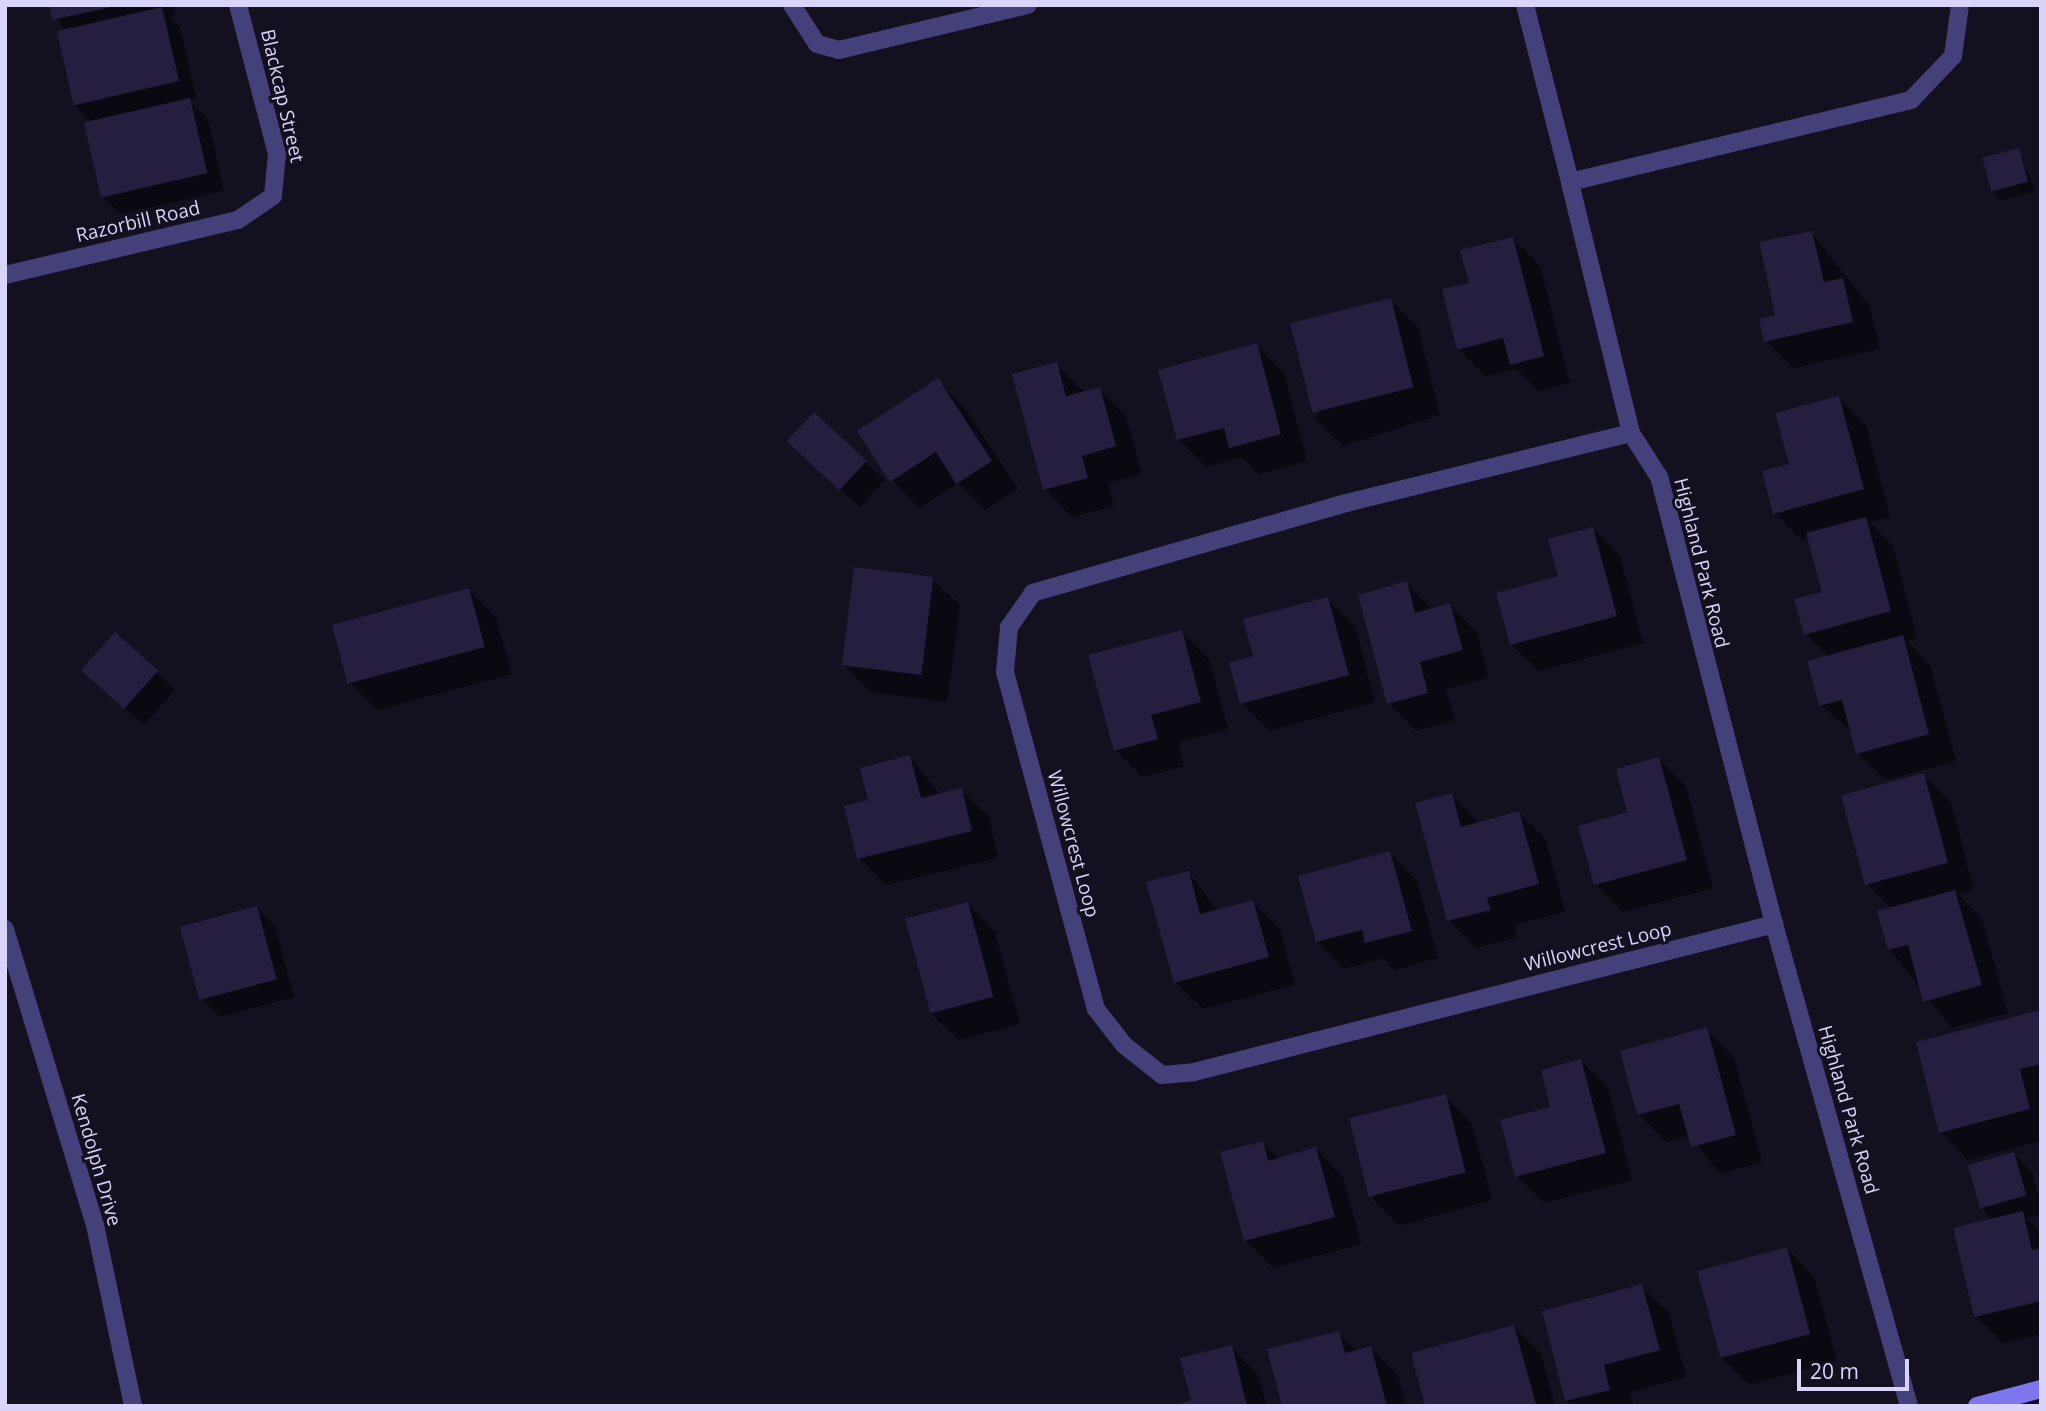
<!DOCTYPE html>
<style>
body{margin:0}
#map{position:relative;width:2046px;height:1411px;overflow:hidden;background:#131020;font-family:"Open Sans",sans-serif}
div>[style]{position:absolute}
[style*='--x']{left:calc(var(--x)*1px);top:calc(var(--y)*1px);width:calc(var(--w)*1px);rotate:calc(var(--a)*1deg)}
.shadow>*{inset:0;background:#0007}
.building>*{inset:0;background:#251e3e;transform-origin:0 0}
.street>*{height:18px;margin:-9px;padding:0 9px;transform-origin:9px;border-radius:9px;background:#444079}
.secondary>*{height:18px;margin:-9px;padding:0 9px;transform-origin:9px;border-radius:9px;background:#7d76ee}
span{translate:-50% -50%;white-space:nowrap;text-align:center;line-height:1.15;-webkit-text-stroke:6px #131020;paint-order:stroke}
.street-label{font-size:19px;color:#d9d4fa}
.frame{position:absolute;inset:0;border:7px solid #d9d4fa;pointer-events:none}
.scale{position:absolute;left:1797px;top:1359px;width:112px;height:32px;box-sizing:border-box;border:4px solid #d9d4fa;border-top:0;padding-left:9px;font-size:21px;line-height:24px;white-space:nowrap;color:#d9d4fa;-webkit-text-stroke:5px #131020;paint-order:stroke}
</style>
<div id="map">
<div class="shadow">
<i style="clip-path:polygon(50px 5px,174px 5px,176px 15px,169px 17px,180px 27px,196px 99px,190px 101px,208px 119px,224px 191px,120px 214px,102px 196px,91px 122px,74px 104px,64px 30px)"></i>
<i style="clip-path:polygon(2018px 150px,2036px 191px,2001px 200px,1993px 191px)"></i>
<i style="clip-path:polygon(1812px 233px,1870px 307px,1880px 349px,1793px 368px,1766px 341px)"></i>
<i style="clip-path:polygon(1513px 239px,1540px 266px,1570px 383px,1539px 391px,1516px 369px,1486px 376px,1459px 349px,1471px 284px)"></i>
<i style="clip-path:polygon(1390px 300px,1418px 327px,1440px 415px,1343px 446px,1315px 419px)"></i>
<i style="clip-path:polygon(1256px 345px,1284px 373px,1307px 461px,1258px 474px,1242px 457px,1206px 467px,1179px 439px)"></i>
<i style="clip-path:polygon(1056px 364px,1083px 391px,1099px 389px,1126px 416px,1142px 474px,1108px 483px,1114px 506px,1072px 517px,1045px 489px)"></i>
<i style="clip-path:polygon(938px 381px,965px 408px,1018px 489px,985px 510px,958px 483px,919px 508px,892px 480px)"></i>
<i style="clip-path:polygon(1838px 398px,1866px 425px,1890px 517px,1869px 522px,1893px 546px,1917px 638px,1907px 641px,1930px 665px,1956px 761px,1885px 780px,1858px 753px,1852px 731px,1820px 705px,1829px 657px,1806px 634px,1824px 593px,1809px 538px,1802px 540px,1775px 513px,1791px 466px)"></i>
<i style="clip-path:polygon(814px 415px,885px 480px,860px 507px,808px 460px)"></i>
<i style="clip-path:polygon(1593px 529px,1620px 556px,1643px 643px,1539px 671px,1511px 644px)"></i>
<i style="clip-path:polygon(932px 579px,960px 606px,947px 702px,870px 692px,843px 664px)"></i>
<i style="clip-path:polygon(1406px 583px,1433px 610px,1450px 605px,1477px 633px,1489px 678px,1446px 689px,1455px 720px,1416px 731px,1389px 703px)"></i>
<i style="clip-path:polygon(469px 590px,496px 617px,512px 674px,377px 710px,350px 683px)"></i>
<i style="clip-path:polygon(1327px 599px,1355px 626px,1375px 702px,1269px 731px,1242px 703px)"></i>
<i style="clip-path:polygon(1182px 632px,1209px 659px,1228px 729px,1178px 742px,1184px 766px,1143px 777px,1116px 750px)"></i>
<i style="clip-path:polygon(157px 672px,175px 690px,144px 725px,102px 688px)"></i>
<i style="clip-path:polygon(910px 757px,940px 795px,961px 790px,989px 817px,998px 858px,886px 885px,859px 858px,870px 801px)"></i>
<i style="clip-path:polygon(1659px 759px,1686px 787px,1713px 888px,1623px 912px,1596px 884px)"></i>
<i style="clip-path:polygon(1924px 775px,1951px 803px,1974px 890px,1958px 894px,1982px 919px,2008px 1013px,1952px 1028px,1890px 950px,1892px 909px,1867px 884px)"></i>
<i style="clip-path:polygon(1451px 795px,1479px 822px,1519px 813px,1546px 840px,1565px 912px,1514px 925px,1517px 937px,1476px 948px,1449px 920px)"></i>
<i style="clip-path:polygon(1390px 853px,1417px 881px,1438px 958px,1394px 970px,1383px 958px,1345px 969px,1317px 941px)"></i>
<i style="clip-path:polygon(1188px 872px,1218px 911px,1253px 902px,1280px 929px,1295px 985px,1203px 1009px,1175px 982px)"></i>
<i style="clip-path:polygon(968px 904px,995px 932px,1020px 1024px,959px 1040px,931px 1013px)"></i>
<i style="clip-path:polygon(257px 908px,275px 926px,294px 997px,220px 1017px,201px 998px)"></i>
<i style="clip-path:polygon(2041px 1012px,2041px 1141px,1968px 1160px,1941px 1132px)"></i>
<i style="clip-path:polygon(1706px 1029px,1734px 1057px,1762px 1162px,1720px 1174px,1690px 1135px,1666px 1142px,1639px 1114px)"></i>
<i style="clip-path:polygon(1581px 1061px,1608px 1088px,1632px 1180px,1544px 1203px,1517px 1176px)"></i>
<i style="clip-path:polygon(1445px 1096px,1472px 1124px,1492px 1200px,1399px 1226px,1372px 1198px)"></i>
<i style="clip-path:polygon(1262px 1143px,1279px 1159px,1316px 1149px,1343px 1177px,1361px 1244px,1273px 1268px,1246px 1240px)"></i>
<i style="clip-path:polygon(2014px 1154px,2032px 1173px,2041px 1204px,2041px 1214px,2026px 1218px,2041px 1232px,2041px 1334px,2003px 1343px,1976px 1316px,1994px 1220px,1981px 1207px)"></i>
<i style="clip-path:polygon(1787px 1249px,1814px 1277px,1837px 1361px,1749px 1385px,1721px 1357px)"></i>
<i style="clip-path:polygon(1641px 1286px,1669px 1313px,1686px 1377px,1630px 1392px,1634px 1406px,1572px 1406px,1567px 1400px)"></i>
<i style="clip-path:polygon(1514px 1327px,1541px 1354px,1555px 1406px,1427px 1406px)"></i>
<i style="clip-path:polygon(1338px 1333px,1357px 1351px,1370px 1348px,1398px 1375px,1406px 1406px,1284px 1406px)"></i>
<i style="clip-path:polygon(1231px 1347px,1258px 1375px,1267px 1406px,1176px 1406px,1193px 1401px)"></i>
</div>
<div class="building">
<i style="clip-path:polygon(49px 5px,116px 5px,116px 6px,52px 20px)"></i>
<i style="left:162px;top:7px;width:76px;height:108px;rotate:77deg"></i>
<i style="left:190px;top:98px;width:77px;height:109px;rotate:77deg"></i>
<i style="left:2019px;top:148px;width:35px;height:38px;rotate:75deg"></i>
<i style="clip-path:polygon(1812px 231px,1824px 282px,1843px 278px,1853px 322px,1764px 342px,1759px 319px,1775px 315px,1759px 242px)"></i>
<i style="clip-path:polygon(1513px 237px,1544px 356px,1510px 365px,1503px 338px,1457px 350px,1442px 289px,1469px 283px,1460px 250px)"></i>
<i style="left:1391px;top:298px;width:92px;height:104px;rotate:76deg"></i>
<i style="clip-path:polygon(1257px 343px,1281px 434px,1229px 448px,1224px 428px,1177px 440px,1158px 370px)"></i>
<i style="clip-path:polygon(1057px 362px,1066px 396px,1100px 387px,1116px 446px,1082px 456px,1088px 478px,1043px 490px,1012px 374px)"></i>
<i style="clip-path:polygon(938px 378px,992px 461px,956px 484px,936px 452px,890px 482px,857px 431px)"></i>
<i style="clip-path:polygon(1839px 396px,1864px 489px,1773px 514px,1762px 471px,1789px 464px,1775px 413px)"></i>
<i style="left:814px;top:412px;width:72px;height:40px;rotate:43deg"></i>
<i style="clip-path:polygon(1866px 517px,1891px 611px,1804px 635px,1794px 599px,1822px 592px,1806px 533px)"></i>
<i style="clip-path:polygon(1593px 527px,1617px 616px,1510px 645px,1496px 593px,1558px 576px,1548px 539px)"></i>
<i style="left:854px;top:567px;width:80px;height:99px;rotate:7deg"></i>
<i style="clip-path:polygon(1407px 581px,1415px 613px,1450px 603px,1463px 650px,1420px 662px,1428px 693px,1387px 704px,1358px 595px)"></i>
<i style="left:469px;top:588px;width:61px;height:142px;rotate:75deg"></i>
<i style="clip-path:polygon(1328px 597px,1349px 675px,1240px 704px,1229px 663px,1253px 656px,1243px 619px)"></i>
<i style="clip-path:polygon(1182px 630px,1201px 702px,1151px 715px,1158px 739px,1114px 751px,1088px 655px)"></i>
<i style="left:115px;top:632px;width:58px;height:51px;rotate:42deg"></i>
<i style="clip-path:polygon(1903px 635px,1929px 734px,1856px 754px,1842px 700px,1819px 706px,1807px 661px)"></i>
<i style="clip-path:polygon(910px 755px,921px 798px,962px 788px,972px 831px,857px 859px,844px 806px,868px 800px,860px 768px)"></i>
<i style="clip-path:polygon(1659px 757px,1687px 860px,1594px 885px,1578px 826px,1627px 812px,1616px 769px)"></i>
<i style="left:1924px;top:773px;width:93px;height:86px;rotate:75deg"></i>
<i style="clip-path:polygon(1452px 793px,1461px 827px,1519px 811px,1539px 884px,1487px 898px,1491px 910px,1447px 921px,1415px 803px)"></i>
<i style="clip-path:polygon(1390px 851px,1412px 931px,1365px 943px,1362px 930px,1316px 942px,1298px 876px)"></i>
<i style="clip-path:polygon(1189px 871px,1200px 914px,1253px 900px,1269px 957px,1174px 983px,1146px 882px)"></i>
<i style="clip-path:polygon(1955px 890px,1982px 985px,1923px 1002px,1908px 945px,1888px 950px,1877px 911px)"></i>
<i style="left:968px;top:902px;width:98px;height:65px;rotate:75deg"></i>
<i style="left:257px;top:906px;width:76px;height:80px;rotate:75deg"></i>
<i style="clip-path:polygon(2041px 1010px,2041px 1064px,2020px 1069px,2030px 1109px,1939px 1133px,1916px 1042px)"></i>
<i style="clip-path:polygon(1707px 1027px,1736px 1135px,1691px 1147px,1679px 1104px,1637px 1115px,1620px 1051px)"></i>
<i style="clip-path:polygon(1581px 1059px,1606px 1153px,1515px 1177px,1500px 1120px,1550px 1107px,1541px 1070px)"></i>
<i style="left:1446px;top:1094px;width:81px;height:100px;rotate:76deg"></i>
<i style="clip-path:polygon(1263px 1141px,1268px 1161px,1316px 1147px,1335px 1217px,1244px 1241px,1220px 1152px)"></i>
<i style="left:2014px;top:1152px;width:45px;height:48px;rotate:74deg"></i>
<i style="clip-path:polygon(2023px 1211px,2032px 1250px,2041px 1248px,2041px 1301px,1974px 1317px,1953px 1228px)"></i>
<i style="left:1787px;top:1247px;width:90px;height:93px;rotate:75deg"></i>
<i style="clip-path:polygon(1642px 1284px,1660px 1350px,1604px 1365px,1610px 1390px,1565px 1401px,1542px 1311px)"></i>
<i style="clip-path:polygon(1514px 1325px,1536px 1404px,1425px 1406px,1411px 1353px)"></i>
<i style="clip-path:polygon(1339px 1331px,1345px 1353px,1371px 1346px,1387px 1406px,1282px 1406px,1267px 1349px)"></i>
<i style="clip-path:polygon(1232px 1345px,1247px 1406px,1173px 1406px,1191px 1400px,1180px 1358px)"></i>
</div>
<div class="street">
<i style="--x:792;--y:5;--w:46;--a:57.3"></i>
<i style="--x:817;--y:44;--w:23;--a:15"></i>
<i style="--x:839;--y:50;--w:194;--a:-13.4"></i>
<i style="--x:1525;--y:5;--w:183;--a:75.7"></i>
<i style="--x:5;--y:275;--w:239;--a:-13.3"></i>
<i style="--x:238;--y:220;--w:42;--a:-34.4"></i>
<i style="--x:273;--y:196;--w:42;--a:-84.6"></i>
<i style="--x:277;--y:154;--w:154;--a:-104.7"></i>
<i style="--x:1631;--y:433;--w:293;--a:166.2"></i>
<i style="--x:1346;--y:503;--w:326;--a:164"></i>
<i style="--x:1033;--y:593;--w:42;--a:125.2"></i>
<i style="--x:1009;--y:627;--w:45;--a:95.1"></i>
<i style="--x:1005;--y:672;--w:349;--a:74.9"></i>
<i style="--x:1096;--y:1009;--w:46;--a:52.1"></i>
<i style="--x:1124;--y:1045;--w:48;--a:38.3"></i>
<i style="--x:1162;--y:1075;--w:32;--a:-5"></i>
<i style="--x:1194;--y:1072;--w:599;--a:-14.31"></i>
<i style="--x:5;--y:929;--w:309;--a:73.1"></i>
<i style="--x:95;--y:1225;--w:185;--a:78.1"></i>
<i style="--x:1909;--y:1406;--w:501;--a:-105.65"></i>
<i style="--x:1774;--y:924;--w:462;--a:-104.4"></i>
<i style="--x:1659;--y:477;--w:52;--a:-122.5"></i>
<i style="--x:1631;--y:433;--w:258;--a:-103.7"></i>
<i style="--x:1570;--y:182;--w:351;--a:-13.5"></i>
<i style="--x:1911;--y:100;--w:61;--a:-46.3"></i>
<i style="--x:1953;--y:56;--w:51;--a:-82.2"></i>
</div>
<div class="secondary">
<i style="--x:1977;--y:1406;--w:66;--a:-14.9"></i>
</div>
<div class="street-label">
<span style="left:282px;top:96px;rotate:77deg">Blackcap Street</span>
<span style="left:138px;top:222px;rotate:-13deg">Razorbill Road</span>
<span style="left:1701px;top:563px;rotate:76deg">Highland Park Road</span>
<span style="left:1073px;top:844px;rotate:75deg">Willowcrest Loop</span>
<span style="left:1598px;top:947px;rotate:-14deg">Willowcrest Loop</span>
<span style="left:1848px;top:1110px;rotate:74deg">Highland Park Road</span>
<span style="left:96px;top:1160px;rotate:74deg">Kendolph Drive</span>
</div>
<div class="frame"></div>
<div class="scale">20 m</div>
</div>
